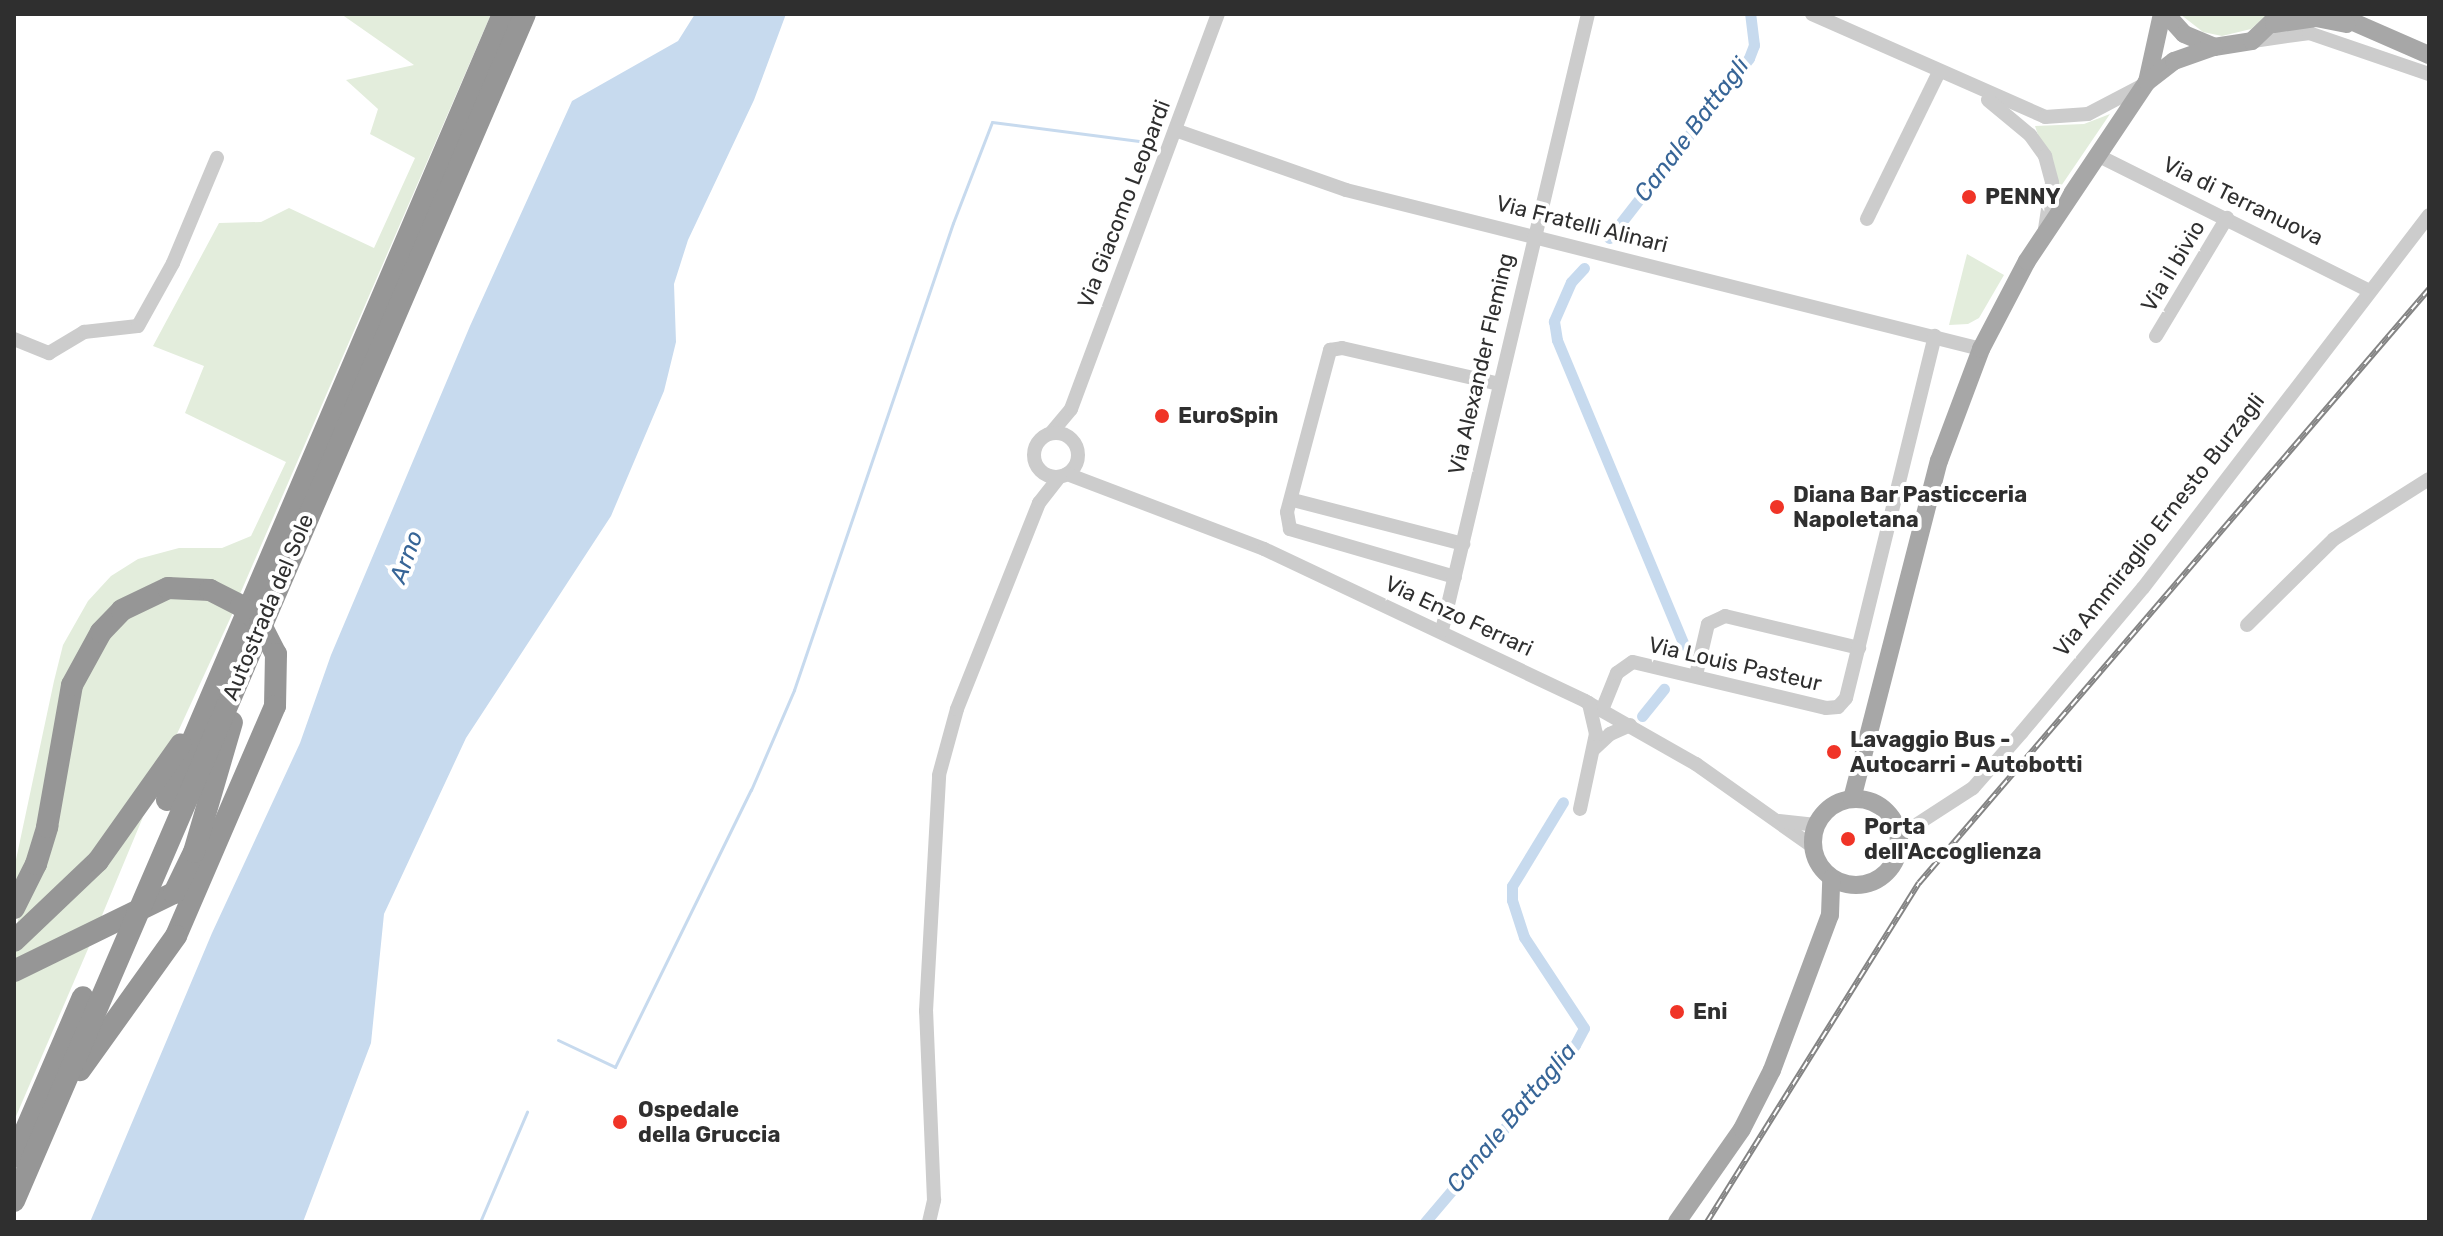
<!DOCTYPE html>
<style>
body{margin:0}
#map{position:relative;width:2443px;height:1236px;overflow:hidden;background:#fff;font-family:Rubik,sans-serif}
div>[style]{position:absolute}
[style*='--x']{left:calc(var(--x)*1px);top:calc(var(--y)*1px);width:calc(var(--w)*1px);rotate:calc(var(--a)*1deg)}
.green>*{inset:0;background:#e3eddc}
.water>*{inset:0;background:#c7daee}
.stream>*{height:3px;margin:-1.5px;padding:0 1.5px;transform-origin:1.5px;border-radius:1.5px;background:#c7daee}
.canal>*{height:11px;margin:-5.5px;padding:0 5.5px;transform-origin:5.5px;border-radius:5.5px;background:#c7daee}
.minor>*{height:14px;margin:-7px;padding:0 7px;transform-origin:7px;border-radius:7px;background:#ccc}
.minor>.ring{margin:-7px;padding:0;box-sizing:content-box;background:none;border:14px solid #ccc;border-radius:50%}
.major>*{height:18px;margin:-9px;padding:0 9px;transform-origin:9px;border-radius:9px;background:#a7a7a7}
.major>.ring{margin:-9px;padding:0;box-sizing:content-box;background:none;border:18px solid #a7a7a7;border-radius:50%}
.highway>*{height:22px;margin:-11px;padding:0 11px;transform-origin:11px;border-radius:11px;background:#969696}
.rail>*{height:6px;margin-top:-3px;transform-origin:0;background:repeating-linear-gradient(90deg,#fff 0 9px,#848484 0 18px);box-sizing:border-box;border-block:2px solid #848484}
.dots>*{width:22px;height:22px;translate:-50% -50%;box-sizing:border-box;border:4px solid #fff;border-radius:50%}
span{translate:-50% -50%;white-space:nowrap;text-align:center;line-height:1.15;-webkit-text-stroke:8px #fff;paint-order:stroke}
.poi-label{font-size:22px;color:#2f2f2f;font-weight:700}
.left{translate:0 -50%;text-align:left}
.street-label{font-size:22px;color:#2f2f2f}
.water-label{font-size:24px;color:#376597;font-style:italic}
.frame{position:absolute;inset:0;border:16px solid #2f2f2f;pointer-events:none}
</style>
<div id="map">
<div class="green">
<i style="clip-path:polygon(341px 14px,491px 14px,240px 594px,189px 580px,93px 635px,14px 902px,14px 869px,54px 681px,63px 645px,88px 601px,111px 576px,138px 559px,179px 548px,222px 548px,251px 536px,286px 462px,185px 413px,204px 366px,153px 346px,219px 223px,261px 222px,289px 208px,374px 248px,415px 158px,370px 134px,378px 109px,346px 80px,414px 65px)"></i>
<i style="clip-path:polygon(2180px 14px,2268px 14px,2251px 29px,2222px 36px,2203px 32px)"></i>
<i style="clip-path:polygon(2110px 114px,2057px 192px,2035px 126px,2084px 124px)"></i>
<i style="clip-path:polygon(1967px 254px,2004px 275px,1979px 318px,1968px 324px,1949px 325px)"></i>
<i style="clip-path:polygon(193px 594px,235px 608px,165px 760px,123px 822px,14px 935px,81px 685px,96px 652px,126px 616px,147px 602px)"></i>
<i style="clip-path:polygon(143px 817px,98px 925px,14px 965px,14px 949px,116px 851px)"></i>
<i style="clip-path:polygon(91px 942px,14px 1121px,14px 978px)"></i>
</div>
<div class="water">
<i style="clip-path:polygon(695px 14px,786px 14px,754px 100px,688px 240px,674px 284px,676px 342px,664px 391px,611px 516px,466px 738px,384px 914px,371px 1043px,303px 1222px,90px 1222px,212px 933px,300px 743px,331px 655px,470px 326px,572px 101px,678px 41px)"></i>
</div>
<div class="stream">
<i style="--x:558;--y:1040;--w:63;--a:25.3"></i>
<i style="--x:615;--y:1067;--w:309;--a:-63.9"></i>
<i style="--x:751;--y:790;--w:109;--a:-66.7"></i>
<i style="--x:794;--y:690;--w:493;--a:-71.2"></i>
<i style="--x:953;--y:223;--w:108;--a:-68.9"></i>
<i style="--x:992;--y:122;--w:156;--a:7.4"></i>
<i style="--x:480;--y:1222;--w:120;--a:-66.9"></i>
</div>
<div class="canal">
<i style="--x:1609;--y:238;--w:228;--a:-52.1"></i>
<i style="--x:1749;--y:58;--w:14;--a:-69"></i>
<i style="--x:1754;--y:45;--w:31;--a:-97"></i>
<i style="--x:1584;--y:268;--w:19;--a:133"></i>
<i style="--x:1571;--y:282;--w:43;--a:113.6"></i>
<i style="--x:1554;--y:321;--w:19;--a:81"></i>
<i style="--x:1557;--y:340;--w:330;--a:67.4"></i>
<i style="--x:1642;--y:716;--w:35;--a:-51"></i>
<i style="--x:1425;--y:1222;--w:232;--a:-49.7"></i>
<i style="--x:1575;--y:1045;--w:19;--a:-62"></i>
<i style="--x:1584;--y:1028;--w:109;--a:-123.4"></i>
<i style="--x:1524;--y:937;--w:39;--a:-108"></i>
<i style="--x:1512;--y:900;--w:14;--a:-90"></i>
<i style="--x:1512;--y:886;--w:98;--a:-58.7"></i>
</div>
<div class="minor">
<i style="--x:1812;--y:14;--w:255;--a:23.8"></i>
<i style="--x:2045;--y:117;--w:43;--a:-4"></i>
<i style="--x:2088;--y:114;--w:67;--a:-27.7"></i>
<i style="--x:2253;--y:41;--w:57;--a:-8.1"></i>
<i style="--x:2309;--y:33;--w:127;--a:18.9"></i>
<i style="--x:1988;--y:100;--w:55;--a:39.8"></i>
<i style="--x:2030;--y:135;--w:26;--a:54"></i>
<i style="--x:2045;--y:156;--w:28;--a:75"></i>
<i style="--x:2052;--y:183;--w:47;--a:98.7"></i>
<i style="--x:1175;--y:130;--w:181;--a:19.3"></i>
<i style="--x:1346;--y:190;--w:655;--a:14.06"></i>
<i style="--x:2097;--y:155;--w:303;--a:26.5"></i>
<i style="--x:1867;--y:219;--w:164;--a:-63.9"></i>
<i style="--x:2156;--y:336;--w:138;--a:-59"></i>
<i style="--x:14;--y:339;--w:38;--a:22"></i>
<i style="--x:49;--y:353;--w:41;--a:-31"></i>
<i style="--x:84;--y:332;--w:54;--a:-6.3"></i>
<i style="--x:138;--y:326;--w:72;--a:-60.9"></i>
<i style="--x:173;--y:263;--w:114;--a:-67.3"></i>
<i style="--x:1051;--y:433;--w:31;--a:-50"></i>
<i style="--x:1071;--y:409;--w:421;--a:-69.6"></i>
<i class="ring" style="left:1034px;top:433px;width:30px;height:30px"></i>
<i style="--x:1067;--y:474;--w:211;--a:20.8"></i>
<i style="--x:1264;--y:549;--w:355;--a:25.3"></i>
<i style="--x:1585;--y:701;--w:128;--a:29.6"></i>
<i style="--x:1696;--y:764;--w:142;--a:35.3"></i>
<i style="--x:1293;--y:500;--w:176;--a:14.5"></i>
<i style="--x:1455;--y:577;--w:172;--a:-163.8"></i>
<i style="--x:1290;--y:529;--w:17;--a:-100"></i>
<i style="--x:1287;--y:512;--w:168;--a:-75.1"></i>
<i style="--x:1330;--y:350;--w:12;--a:-9"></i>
<i style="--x:1342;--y:348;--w:161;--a:12.9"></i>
<i style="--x:2247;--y:625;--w:122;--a:-44.7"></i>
<i style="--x:2334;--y:539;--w:112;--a:-32.3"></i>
<i style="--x:1442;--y:630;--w:633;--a:-76.67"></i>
<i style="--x:1696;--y:675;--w:52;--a:-76.8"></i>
<i style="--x:1708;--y:624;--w:19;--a:-25"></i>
<i style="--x:1725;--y:616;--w:138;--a:13.4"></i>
<i style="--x:1602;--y:710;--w:40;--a:-68"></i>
<i style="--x:1617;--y:673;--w:19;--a:-35"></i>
<i style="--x:1633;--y:662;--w:198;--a:13.4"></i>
<i style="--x:1826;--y:708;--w:12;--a:-5"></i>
<i style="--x:1838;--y:707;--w:12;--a:-48"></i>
<i style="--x:1846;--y:698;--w:373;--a:-76.2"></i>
<i style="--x:1594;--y:749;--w:22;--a:-43"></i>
<i style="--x:1610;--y:734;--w:22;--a:-24"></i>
<i style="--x:1580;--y:809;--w:77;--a:-78"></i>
<i style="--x:1596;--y:734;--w:32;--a:-103"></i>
<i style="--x:1779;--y:821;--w:37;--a:6"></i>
<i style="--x:1899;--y:836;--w:88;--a:-33"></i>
<i style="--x:1973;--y:788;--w:74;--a:-48.8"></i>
<i style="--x:2022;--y:732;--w:188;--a:-50"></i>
<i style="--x:2143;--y:588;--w:470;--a:-52.5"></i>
<i style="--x:929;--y:1222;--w:23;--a:-77"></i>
<i style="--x:934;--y:1200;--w:189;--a:-92.4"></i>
<i style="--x:926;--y:1011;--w:236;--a:-86.8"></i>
<i style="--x:939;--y:775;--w:68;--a:-74.7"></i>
<i style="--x:957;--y:709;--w:222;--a:-68.3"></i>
<i style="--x:1039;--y:503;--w:33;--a:-52"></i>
</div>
<div class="major">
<i style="--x:2166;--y:14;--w:27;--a:48"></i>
<i style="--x:2184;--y:34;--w:33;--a:23"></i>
<i style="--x:2214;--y:47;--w:38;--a:-9"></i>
<i style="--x:2252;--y:41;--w:39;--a:-44"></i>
<i style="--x:2335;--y:14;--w:103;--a:23.6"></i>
<i style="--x:2274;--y:24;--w:42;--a:-8.1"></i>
<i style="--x:2316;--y:18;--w:31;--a:11"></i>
<i style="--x:2147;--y:82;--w:70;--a:-77.6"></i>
<i class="ring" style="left:1813px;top:799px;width:68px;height:68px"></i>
<i style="--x:1852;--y:799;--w:349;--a:-75.6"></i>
<i style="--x:1939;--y:461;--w:120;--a:-69.4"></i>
<i style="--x:1981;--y:349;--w:99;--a:-62.4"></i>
<i style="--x:2027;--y:261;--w:216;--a:-56.2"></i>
<i style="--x:2147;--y:82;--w:34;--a:-38"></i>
<i style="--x:2174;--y:61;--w:42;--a:-19.3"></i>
<i style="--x:1677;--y:1222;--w:113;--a:-55"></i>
<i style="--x:1742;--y:1129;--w:66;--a:-63"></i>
<i style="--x:1772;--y:1070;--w:165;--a:-69.5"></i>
<i style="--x:1830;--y:915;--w:36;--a:-88"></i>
</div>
<div class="highway">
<i style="--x:167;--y:800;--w:855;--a:-66.85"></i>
<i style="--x:14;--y:908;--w:49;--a:-63.4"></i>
<i style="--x:36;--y:864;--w:39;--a:-73"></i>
<i style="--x:47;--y:827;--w:144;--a:-80"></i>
<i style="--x:72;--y:685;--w:60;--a:-61.3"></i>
<i style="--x:101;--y:632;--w:30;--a:-46"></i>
<i style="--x:122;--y:610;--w:51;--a:-25.6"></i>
<i style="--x:168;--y:588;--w:42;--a:2.7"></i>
<i style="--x:210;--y:590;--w:35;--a:27"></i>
<i style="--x:241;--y:606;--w:25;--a:42"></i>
<i style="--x:260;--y:623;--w:35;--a:63"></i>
<i style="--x:276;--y:654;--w:52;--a:91.1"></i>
<i style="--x:275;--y:706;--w:250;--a:113.3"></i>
<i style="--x:176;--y:936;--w:165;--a:125.6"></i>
<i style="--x:14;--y:941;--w:116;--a:-43.6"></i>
<i style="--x:98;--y:861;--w:143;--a:-54.6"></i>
<i style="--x:14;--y:971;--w:178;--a:-26"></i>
<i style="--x:174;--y:893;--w:46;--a:-64"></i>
<i style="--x:194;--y:852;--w:135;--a:-73.7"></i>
<i style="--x:14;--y:1157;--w:174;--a:-66.7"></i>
<i style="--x:14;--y:1201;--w:1292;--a:-66.71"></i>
</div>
<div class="rail">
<i style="--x:1707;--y:1222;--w:400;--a:-58"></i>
<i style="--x:1919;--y:883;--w:783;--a:-49.35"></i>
</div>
<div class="dots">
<i style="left:1969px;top:197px;background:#f03427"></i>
<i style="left:1162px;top:416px;background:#f03427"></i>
<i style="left:1777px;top:507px;background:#f03427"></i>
<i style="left:1834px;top:752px;background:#f03427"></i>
<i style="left:1848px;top:839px;background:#f03427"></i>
<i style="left:1677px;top:1012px;background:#f03427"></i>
<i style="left:620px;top:1122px;background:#f03427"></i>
</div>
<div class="poi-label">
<span class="left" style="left:1985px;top:197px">PENNY</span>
<span class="left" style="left:1178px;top:416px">EuroSpin</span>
<span class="left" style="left:1793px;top:507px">Diana Bar Pasticceria<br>Napoletana</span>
<span class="left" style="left:1850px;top:752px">Lavaggio Bus -<br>Autocarri - Autobotti</span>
<span class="left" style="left:1864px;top:839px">Porta<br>dell'Accoglienza</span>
<span class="left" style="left:1693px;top:1012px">Eni</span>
<span class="left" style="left:638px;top:1122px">Ospedale<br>della Gruccia</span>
</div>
<div class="street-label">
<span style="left:2243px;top:201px;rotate:26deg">Via di Terranuova</span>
<span style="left:1124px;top:204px;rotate:-69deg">Via Giacomo Leopardi</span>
<span style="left:1582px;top:224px;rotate:14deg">Via Fratelli Alinari</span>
<span style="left:2173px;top:266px;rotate:-59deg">Via il bivio</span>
<span style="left:1481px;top:364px;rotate:-77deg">Via Alexander Fleming</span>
<span style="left:2159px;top:525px;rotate:-52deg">Via Ammiraglio Ernesto Burzagli</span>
<span style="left:268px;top:607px;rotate:-67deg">Autostrada del Sole</span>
<span style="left:1459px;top:616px;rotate:25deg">Via Enzo Ferrari</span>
<span style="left:1735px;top:664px;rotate:13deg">Via Louis Pasteur</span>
</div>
<div class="water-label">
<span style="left:1692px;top:130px;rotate:-53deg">Canale Battagli</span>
<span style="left:407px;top:557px;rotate:-70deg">Arno</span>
<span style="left:1512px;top:1118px;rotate:-50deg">Canale Battaglia</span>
</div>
<div class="frame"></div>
</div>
